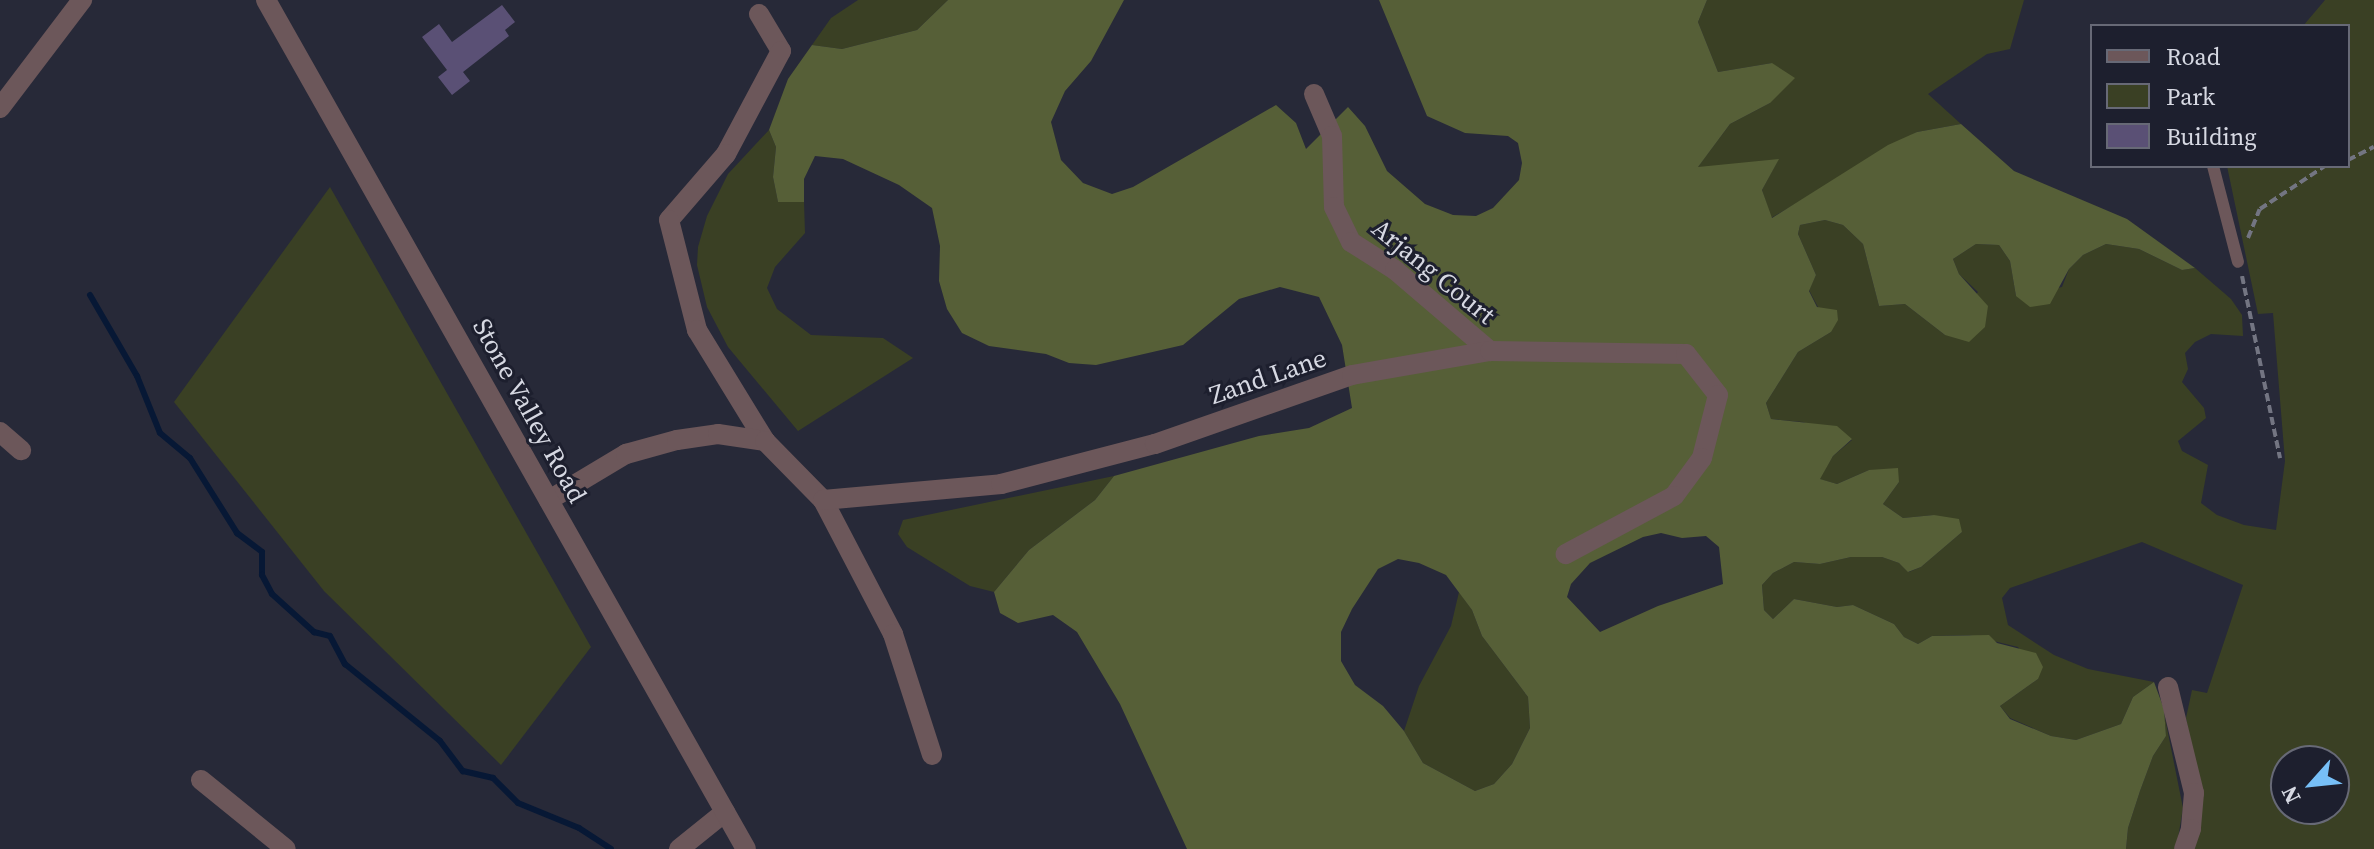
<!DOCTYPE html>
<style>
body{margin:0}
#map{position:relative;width:2374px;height:849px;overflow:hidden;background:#272938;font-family:"Source Serif 4",serif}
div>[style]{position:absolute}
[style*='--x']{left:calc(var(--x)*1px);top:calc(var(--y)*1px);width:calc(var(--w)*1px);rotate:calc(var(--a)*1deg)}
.green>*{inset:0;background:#3a4024}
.forest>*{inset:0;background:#565f37}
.stream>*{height:6px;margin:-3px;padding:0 3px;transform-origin:3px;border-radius:3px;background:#071835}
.building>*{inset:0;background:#5a5075}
.path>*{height:4px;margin-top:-2px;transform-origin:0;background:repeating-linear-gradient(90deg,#737582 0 8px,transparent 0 12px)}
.service>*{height:12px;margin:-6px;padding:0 6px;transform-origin:6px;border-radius:6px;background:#6c575a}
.minor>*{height:20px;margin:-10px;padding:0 10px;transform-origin:10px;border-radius:10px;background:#6c575a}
.tertiary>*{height:20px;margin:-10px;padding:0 10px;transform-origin:10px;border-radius:10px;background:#6c575a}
span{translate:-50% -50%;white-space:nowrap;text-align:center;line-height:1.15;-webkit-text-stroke:6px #1d1f2e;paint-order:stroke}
.street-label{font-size:26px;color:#d6d8e2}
.legend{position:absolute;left:2090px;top:24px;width:260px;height:144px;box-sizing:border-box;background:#1d1f2e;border:2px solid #676976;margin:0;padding:10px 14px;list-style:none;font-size:24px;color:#d6d8e2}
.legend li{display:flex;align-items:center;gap:16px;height:40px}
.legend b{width:40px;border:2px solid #676976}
.north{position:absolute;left:2270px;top:745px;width:80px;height:80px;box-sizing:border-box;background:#1d1f2e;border:2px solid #676976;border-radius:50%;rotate:243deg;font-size:22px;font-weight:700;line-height:32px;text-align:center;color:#d6d8e2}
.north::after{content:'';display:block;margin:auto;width:28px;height:36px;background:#77bff7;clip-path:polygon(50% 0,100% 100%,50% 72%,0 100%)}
</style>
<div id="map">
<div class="green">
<i style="clip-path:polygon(858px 0,948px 0,917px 30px,842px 49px,812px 45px,831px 18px)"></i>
<i style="clip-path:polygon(1707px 0,2024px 0,2010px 49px,1987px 54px,1928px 94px,1961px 124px,1917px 132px,1771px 218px,1762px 190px,1778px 160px,1697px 168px,1730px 124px,1770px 103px,1772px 63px,1718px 72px,1698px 22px)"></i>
<i style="clip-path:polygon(evenodd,2325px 0,2374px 0,2374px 849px,2193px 849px,2195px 766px,2186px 718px,2192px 690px,2207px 693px,2243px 585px,2142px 542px,2010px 588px,2002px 598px,2008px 625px,2054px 655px,2088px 669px,2154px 682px,2133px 697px,2121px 724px,2076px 740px,2051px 736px,2010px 718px,2000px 706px,2038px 679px,2018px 647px,1969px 635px,1932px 636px,1918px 644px,1904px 637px,1894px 624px,1853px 605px,1837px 607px,1794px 599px,1773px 619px,1764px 610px,1762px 585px,1773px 573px,1794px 562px,1820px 564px,1851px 557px,1882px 557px,1899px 563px,1909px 572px,1921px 567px,1962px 532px,1934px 515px,1903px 518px,1883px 504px,1899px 482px,1869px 470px,1837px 484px,1819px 479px,1833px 456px,1852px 440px,1803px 422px,1771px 419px,1766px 403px,1798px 352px,1831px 332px,1809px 290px,1816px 275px,1798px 234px,1800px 225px,1825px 220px,1843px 225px,1863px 244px,1879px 306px,1905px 304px,1945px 335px,1978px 292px,1959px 274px,1953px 259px,1976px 244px,1999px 245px,2010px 261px,2016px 296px,2062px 287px,2069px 269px,2083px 255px,2106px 244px,2139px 249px,2182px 270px,2195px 268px,2231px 299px,2242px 315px,2243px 336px,2211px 334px,2195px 342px,2185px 353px,2188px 369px,2182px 382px,2204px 408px,2206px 418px,2178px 441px,2182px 451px,2208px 465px,2201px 503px,2217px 515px,2244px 525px,2276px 530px,2285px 461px,2273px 313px,2258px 314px,2227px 166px,2348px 166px,2348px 26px,2303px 26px,2325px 0,2286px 761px,2334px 761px,2334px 809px,2286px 809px,2286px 761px)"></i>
<i style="clip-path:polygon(769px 130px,776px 147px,773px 177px,778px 202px,804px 202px,805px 233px,775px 267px,767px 288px,777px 309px,811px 335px,883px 338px,913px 358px,798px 431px,728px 347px,707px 307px,697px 265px,698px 247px,707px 216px,728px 174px)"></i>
<i style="clip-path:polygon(330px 187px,591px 647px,501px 765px,324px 591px,174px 402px)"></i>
<i style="clip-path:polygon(1114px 476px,1095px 500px,1029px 550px,994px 592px,970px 586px,907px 547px,898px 534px,903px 520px)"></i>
<i style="clip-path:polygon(1459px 592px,1472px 610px,1482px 636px,1528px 697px,1530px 728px,1512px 764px,1494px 784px,1475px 791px,1423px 763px,1404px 731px,1419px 686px,1451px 626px)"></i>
<i style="clip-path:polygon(2164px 713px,2183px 808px,2177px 844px,2175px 849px,2126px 849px,2128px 828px,2140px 791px,2153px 756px,2166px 736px)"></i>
</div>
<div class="forest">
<i style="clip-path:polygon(evenodd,948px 0,1124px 0,1091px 61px,1065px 91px,1051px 122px,1061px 160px,1083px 183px,1112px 194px,1133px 187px,1276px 105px,1296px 123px,1306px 149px,1348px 107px,1365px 126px,1387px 171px,1425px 204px,1453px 215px,1476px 216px,1493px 208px,1519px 180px,1522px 163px,1518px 143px,1508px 136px,1465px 133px,1427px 116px,1379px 0,1707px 0,1698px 22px,1718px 72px,1772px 63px,1795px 78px,1770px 103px,1730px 124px,1698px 167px,1779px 159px,1762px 190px,1772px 218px,1888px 145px,1917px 132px,1961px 124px,2014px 171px,2127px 219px,2195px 268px,2182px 270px,2139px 249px,2106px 244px,2083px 255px,2069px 269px,2050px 304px,2030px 307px,2016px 296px,2010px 261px,1999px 245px,1976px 244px,1953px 259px,1959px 274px,1988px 306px,1985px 327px,1969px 342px,1945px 335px,1905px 304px,1879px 306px,1863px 244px,1843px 225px,1825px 220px,1800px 225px,1798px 234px,1816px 275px,1809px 291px,1817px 307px,1837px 310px,1838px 320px,1831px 332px,1798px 352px,1766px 403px,1771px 419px,1837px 426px,1852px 439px,1833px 456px,1820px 479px,1837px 484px,1869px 470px,1898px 468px,1899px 482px,1883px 504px,1903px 518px,1934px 515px,1959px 519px,1962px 532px,1921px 567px,1908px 572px,1899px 563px,1882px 557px,1851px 557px,1820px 564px,1794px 562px,1773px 573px,1762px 585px,1764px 610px,1773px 619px,1794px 599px,1837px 607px,1853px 605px,1894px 624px,1904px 637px,1918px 644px,1932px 636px,1989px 635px,1997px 643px,2036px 653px,2043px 667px,2038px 679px,2000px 706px,2010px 719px,2051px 736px,2076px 740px,2121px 724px,2133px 697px,2154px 682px,2164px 709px,2166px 736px,2153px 756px,2140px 791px,2128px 828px,2126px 849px,1187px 849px,1120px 704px,1077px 632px,1053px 615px,1018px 623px,1000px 613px,994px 592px,1029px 550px,1095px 500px,1114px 476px,1259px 436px,1309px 428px,1352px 408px,1342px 345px,1319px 297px,1280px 287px,1239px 299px,1183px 345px,1096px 365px,1069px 363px,1046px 354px,989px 346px,962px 333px,947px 309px,939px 281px,940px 246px,932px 208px,899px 185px,843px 159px,815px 156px,804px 179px,804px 202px,778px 202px,773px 177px,776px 147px,769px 130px,788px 79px,812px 45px,842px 49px,917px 30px,948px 0,1661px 533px,1682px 538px,1706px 536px,1719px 547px,1723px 584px,1658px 606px,1600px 632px,1567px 597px,1571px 584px,1590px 563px,1643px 537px,1661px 533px,948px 0,1398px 559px,1419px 563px,1446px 575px,1472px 610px,1482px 636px,1528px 697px,1530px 728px,1512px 764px,1494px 784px,1475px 791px,1423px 763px,1404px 731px,1383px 706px,1355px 685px,1341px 661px,1341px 632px,1352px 609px,1378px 569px,1398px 559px)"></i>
</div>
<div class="stream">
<i style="--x:90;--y:295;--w:94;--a:59.9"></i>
<i style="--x:137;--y:376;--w:61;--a:68"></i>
<i style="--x:160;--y:433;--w:39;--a:40"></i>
<i style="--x:190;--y:458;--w:89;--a:57.9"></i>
<i style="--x:237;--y:533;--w:31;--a:37"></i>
<i style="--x:262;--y:552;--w:23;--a:90"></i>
<i style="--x:262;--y:575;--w:21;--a:62"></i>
<i style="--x:272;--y:594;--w:57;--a:42.1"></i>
<i style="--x:314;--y:632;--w:16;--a:14"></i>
<i style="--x:330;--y:636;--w:32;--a:62"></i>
<i style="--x:345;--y:664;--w:122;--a:39"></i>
<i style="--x:440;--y:741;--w:38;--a:53"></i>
<i style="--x:463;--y:771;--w:31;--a:13"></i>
<i style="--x:493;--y:778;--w:35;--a:45"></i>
<i style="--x:518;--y:803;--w:66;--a:22.3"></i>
<i style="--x:579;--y:828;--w:38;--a:33"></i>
</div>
<div class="building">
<i style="clip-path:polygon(502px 5px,515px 22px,505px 30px,509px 36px,463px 72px,470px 81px,452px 95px,438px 77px,447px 70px,422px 37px,439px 24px,452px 42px)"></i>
</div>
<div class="path">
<i style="--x:2348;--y:160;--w:29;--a:-27"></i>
<i style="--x:2248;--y:238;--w:31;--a:-68"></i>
<i style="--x:2260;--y:209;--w:78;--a:-33.5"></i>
<i style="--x:2242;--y:276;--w:186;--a:78.2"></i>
</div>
<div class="service">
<i style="--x:2213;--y:166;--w:99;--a:75.4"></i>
</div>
<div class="minor">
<i style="--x:759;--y:14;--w:43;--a:59.3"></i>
<i style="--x:781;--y:51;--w:117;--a:118.1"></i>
<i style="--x:726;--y:154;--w:87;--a:130.8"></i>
<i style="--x:669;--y:220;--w:114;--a:75.7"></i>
<i style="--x:697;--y:330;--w:130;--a:58.5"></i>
<i style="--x:1314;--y:94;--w:46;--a:66.8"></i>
<i style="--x:1332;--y:136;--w:71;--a:88.4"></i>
<i style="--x:1334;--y:207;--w:39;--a:64"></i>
<i style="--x:1351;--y:242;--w:52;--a:32.5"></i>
<i style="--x:1395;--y:270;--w:125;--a:40.5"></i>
<i style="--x:0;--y:432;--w:28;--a:41"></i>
<i style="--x:549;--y:500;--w:90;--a:-30.9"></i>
<i style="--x:626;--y:454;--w:53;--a:-15.4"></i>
<i style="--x:677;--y:440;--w:41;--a:-8.3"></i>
<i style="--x:718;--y:434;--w:48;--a:8.5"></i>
<i style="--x:765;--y:441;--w:83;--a:45.5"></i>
<i style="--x:823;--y:500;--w:151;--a:62.4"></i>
<i style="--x:893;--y:634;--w:127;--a:72.1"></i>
<i style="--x:823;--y:500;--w:179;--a:-5.1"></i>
<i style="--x:1001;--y:484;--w:159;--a:-14.6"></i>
<i style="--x:1155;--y:444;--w:209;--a:-19.3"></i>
<i style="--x:1352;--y:375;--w:140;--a:-9.9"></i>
<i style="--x:1490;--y:351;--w:196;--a:0.9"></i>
<i style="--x:1686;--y:354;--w:52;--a:52"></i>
<i style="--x:1718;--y:395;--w:65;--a:104.3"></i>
<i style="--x:1702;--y:458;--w:47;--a:126.4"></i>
<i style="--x:1674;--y:496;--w:123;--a:151.8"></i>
<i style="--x:2168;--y:687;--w:109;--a:76.2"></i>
<i style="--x:2194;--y:793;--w:36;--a:95"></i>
<i style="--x:2191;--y:829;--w:21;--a:109"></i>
<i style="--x:201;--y:780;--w:109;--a:39.1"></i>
<i style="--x:679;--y:849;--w:59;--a:-38.8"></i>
</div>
<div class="tertiary">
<i style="--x:266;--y:0;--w:975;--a:60.52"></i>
<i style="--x:0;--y:108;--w:136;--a:-52.8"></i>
</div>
<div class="street-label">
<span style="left:1433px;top:272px;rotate:39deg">Arjang Court</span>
<span style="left:1268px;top:377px;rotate:-19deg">Zand Lane</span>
<span style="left:529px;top:411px;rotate:61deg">Stone Valley Road</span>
</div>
<ul class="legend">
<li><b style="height:10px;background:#6c575a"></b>Road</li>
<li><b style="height:22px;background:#3a4024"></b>Park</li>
<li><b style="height:22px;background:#5a5075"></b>Building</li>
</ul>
<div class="north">N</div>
</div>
